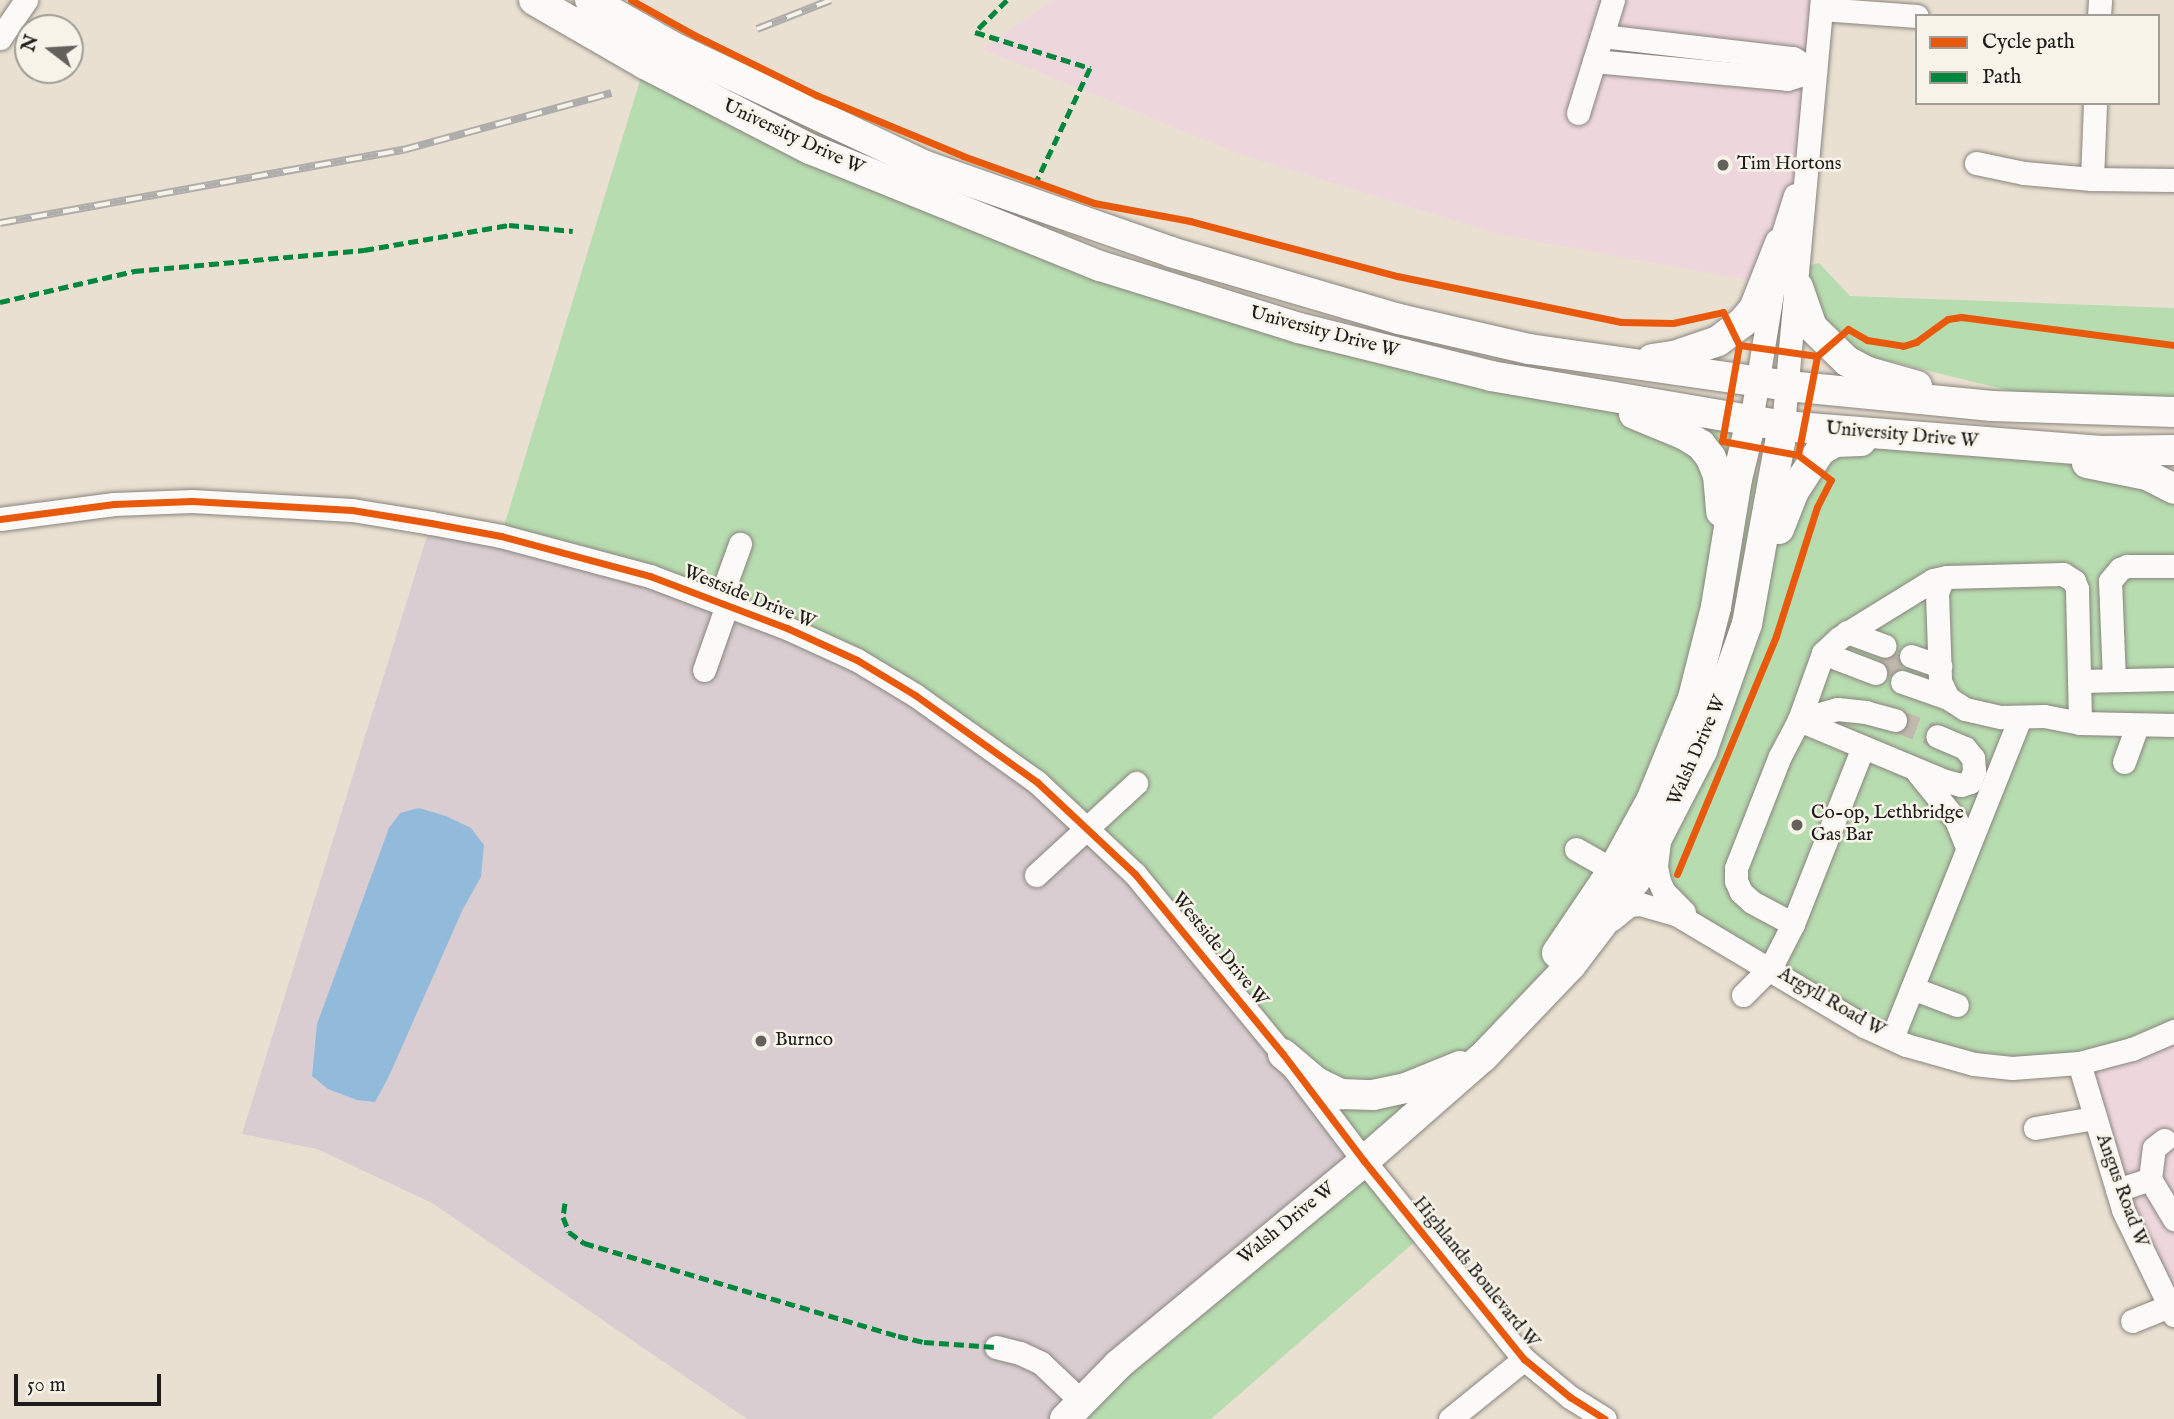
<!DOCTYPE html>
<style>
body{margin:0}
#map{position:relative;width:2174px;height:1419px;overflow:hidden;background:#eae0d2;font-family:"IM FELL English",serif}
div>[style]{position:absolute}
[style*='--x']{left:calc(var(--x)*1px);top:calc(var(--y)*1px);width:calc(var(--w)*1px);rotate:calc(var(--a)*1deg)}
.built>*{inset:0;background:#edd7dd}
.industrial>*{inset:0;background:#dacdd2}
.green>*{inset:0;background:#b7dcb0}
.water>*{inset:0;background:#92bbdb}
.minor-tunnel>*{height:23px;margin-top:-11.5px;transform-origin:0;background:repeating-linear-gradient(90deg,#c1b9ae 0 23px,transparent 0 34px)}
.roads{filter:drop-shadow(0 0 2px #89847d) drop-shadow(0 0 2px #89847d)}
.minor>*{height:23px;margin:-11.5px;padding:0 11.5px;transform-origin:11.5px;border-radius:11.5px;background:#fcfaf8}
.major>*{height:30px;margin:-15px;padding:0 15px;transform-origin:15px;border-radius:15px;background:#fcfaf8}
.rail>*{height:8px;margin-top:-4px;transform-origin:0;background:repeating-linear-gradient(90deg,#f7f3e8 0 16px,#aeadab 0 32px);box-sizing:border-box;border-block:2px solid #aeadab}
.quiet>*{height:5px;margin-top:-2.5px;transform-origin:0;background:repeating-linear-gradient(90deg,#00873e 0 10px,transparent 0 15px)}
.cycleway>*{height:7px;margin:-3.5px;padding:0 3.5px;transform-origin:3.5px;border-radius:3.5px;background:#e8590c}
.dots>*{width:19px;height:19px;translate:-50% -50%;box-sizing:border-box;border:4px solid #f7f3e8;border-radius:50%}
span{translate:-50% -50%;white-space:nowrap;text-align:center;line-height:1.15;-webkit-text-stroke:5px #f7f3e8;paint-order:stroke}
.street-label{font-size:19px;color:#1c1c1c}
.poi-label{font-size:19px;color:#1c1c1c}
.left{translate:0 -50%;text-align:left}
.legend{position:absolute;left:1915px;top:14px;width:245px;height:91px;box-sizing:border-box;background:#f7f3e8;border:2px solid #9f9d96;margin:0;padding:9px 12px;list-style:none;font-size:21px;color:#1c1c1c}
.legend li{display:flex;align-items:center;gap:14px;height:35px}
.legend b{width:35px;border:2px solid #9f9d96}
.north{position:absolute;left:14px;top:14px;width:70px;height:70px;box-sizing:border-box;background:#f7f3e8;border:2px solid #9f9d96;border-radius:50%;rotate:287deg;font-size:19px;font-weight:700;line-height:28px;text-align:center;color:#1c1c1c}
.north::after{content:'';display:block;margin:auto;width:24px;height:32px;background:#64615c;clip-path:polygon(50% 0,100% 100%,50% 72%,0 100%)}
.scale{position:absolute;left:14px;top:1374px;width:147px;height:32px;box-sizing:border-box;border:4px solid #1c1c1c;border-top:0;padding-left:9px;font-size:21px;line-height:24px;white-space:nowrap;color:#1c1c1c;-webkit-text-stroke:5px #f7f3e8;paint-order:stroke}
</style>
<div id="map">
<div class="built">
<i style="clip-path:polygon(1052px 0,1822px 0,1789px 288px,1497px 234px,1239px 154px,982px 49px)"></i>
<i style="clip-path:polygon(2174px 1031px,2174px 1315px,2079px 1063px)"></i>
</div>
<div class="industrial">
<i style="clip-path:polygon(431px 523px,501px 536px,857px 660px,1088px 828px,1364px 1161px,1065px 1419px,747px 1419px,432px 1203px,317px 1149px,242px 1134px)"></i>
</div>
<div class="green">
<i style="clip-path:polygon(645px 64px,1208px 302px,1751px 421px,1760px 507px,1835px 442px,2012px 445px,2174px 489px,2174px 1031px,2079px 1063px,1938px 1056px,1771px 967px,1624px 878px,1601px 915px,1365px 1160px,1424px 1234px,1211px 1419px,1065px 1419px,1364px 1161px,1088px 828px,857px 660px,501px 536px)"></i>
<i style="clip-path:polygon(1819px 263px,1850px 296px,2174px 308px,2174px 412px,2092px 411px,1856px 353px,1837px 340px,1812px 304px,1808px 266px)"></i>
</div>
<div class="water">
<i style="clip-path:polygon(419px 808px,446px 816px,471px 828px,484px 845px,481px 877px,463px 909px,389px 1076px,375px 1102px,357px 1100px,328px 1089px,312px 1076px,317px 1024px,389px 828px,400px 813px)"></i>
</div>
<div class="minor-tunnel">
<i style="--x:1880;--y:659;--w:28;--a:21"></i>
<i style="--x:1895;--y:720;--w:45;--a:20.9"></i>
</div>
<div class="roads">
<div class="minor">
<i style="--x:1821;--y:9;--w:96;--a:4.2"></i>
<i style="--x:2099;--y:16;--w:16;--a:-86"></i>
<i style="--x:1602;--y:36;--w:192;--a:6.6"></i>
<i style="--x:1793;--y:58;--w:25;--a:32"></i>
<i style="--x:0;--y:38;--w:46;--a:-55.6"></i>
<i style="--x:1594;--y:61;--w:194;--a:5.3"></i>
<i style="--x:1787;--y:79;--w:28;--a:-17"></i>
<i style="--x:1578;--y:113;--w:118;--a:-72.8"></i>
<i style="--x:1976;--y:163;--w:49;--a:11.8"></i>
<i style="--x:2024;--y:173;--w:68;--a:5"></i>
<i style="--x:2092;--y:179;--w:82;--a:0.7"></i>
<i style="--x:2092;--y:179;--w:76;--a:-87.7"></i>
<i style="--x:1751;--y:421;--w:180;--a:-80.7"></i>
<i style="--x:1780;--y:243;--w:50;--a:-72.6"></i>
<i style="--x:1783;--y:426;--w:428;--a:-84.8"></i>
<i style="--x:0;--y:519;--w:115;--a:-7.5"></i>
<i style="--x:114;--y:504;--w:78;--a:-2.2"></i>
<i style="--x:192;--y:501;--w:160;--a:3.2"></i>
<i style="--x:352;--y:510;--w:80;--a:9.3"></i>
<i style="--x:431;--y:523;--w:71;--a:10.5"></i>
<i style="--x:501;--y:536;--w:154;--a:15"></i>
<i style="--x:650;--y:576;--w:147;--a:20.8"></i>
<i style="--x:787;--y:628;--w:77;--a:24.6"></i>
<i style="--x:857;--y:660;--w:68;--a:31.1"></i>
<i style="--x:915;--y:695;--w:150;--a:35.5"></i>
<i style="--x:1037;--y:782;--w:134;--a:43.2"></i>
<i style="--x:1135;--y:874;--w:233;--a:50.6"></i>
<i style="--x:1283;--y:1054;--w:134;--a:52.9"></i>
<i style="--x:1364;--y:1161;--w:255;--a:51.1"></i>
<i style="--x:1524;--y:1359;--w:60;--a:39.6"></i>
<i style="--x:1570;--y:1397;--w:41;--a:32.2"></i>
<i style="--x:1947;--y:577;--w:8;--a:140"></i>
<i style="--x:1941;--y:582;--w:12;--a:110"></i>
<i style="--x:1937;--y:593;--w:88;--a:88"></i>
<i style="--x:1940;--y:681;--w:19;--a:65"></i>
<i style="--x:719;--y:602;--w:62;--a:-70.1"></i>
<i style="--x:1847;--y:632;--w:40;--a:20.2"></i>
<i style="--x:1823;--y:653;--w:56;--a:21"></i>
<i style="--x:1911;--y:656;--w:31;--a:19"></i>
<i style="--x:704;--y:670;--w:69;--a:-70.5"></i>
<i style="--x:2114;--y:680;--w:99;--a:-92.3"></i>
<i style="--x:2110;--y:581;--w:16;--a:-50"></i>
<i style="--x:2120;--y:569;--w:8;--a:-23"></i>
<i style="--x:2127;--y:566;--w:47;--a:0"></i>
<i style="--x:2079;--y:681;--w:95;--a:-1.2"></i>
<i style="--x:1902;--y:682;--w:49;--a:19.2"></i>
<i style="--x:1948;--y:698;--w:20;--a:33"></i>
<i style="--x:1965;--y:709;--w:37;--a:13"></i>
<i style="--x:2001;--y:717;--w:43;--a:-1.3"></i>
<i style="--x:2044;--y:716;--w:37;--a:11"></i>
<i style="--x:2080;--y:723;--w:94;--a:1.2"></i>
<i style="--x:1895;--y:720;--w:30;--a:-165"></i>
<i style="--x:1866;--y:712;--w:29;--a:-174"></i>
<i style="--x:1837;--y:709;--w:40;--a:164"></i>
<i style="--x:1799;--y:720;--w:158;--a:22.7"></i>
<i style="--x:1945;--y:781;--w:16;--a:14"></i>
<i style="--x:1961;--y:785;--w:9;--a:-18"></i>
<i style="--x:1970;--y:782;--w:12;--a:-70"></i>
<i style="--x:1974;--y:771;--w:13;--a:-94"></i>
<i style="--x:1973;--y:758;--w:13;--a:-129"></i>
<i style="--x:1965;--y:748;--w:30;--a:-157"></i>
<i style="--x:2124;--y:762;--w:38;--a:-70"></i>
<i style="--x:1918;--y:773;--w:60;--a:51"></i>
<i style="--x:1956;--y:820;--w:31;--a:68"></i>
<i style="--x:1659;--y:841;--w:26;--a:97"></i>
<i style="--x:1656;--y:867;--w:14;--a:78"></i>
<i style="--x:1659;--y:881;--w:12;--a:66"></i>
<i style="--x:1664;--y:892;--w:28;--a:45"></i>
<i style="--x:1576;--y:849;--w:43;--a:29.6"></i>
<i style="--x:1036;--y:875;--w:136;--a:-42.6"></i>
<i style="--x:1612;--y:919;--w:22;--a:-39"></i>
<i style="--x:1629;--y:905;--w:11;--a:-5"></i>
<i style="--x:1640;--y:904;--w:37;--a:16"></i>
<i style="--x:1676;--y:914;--w:219;--a:30.8"></i>
<i style="--x:1864;--y:1026;--w:46;--a:24.3"></i>
<i style="--x:1906;--y:1045;--w:71;--a:15.6"></i>
<i style="--x:1974;--y:1064;--w:38;--a:6"></i>
<i style="--x:2012;--y:1068;--w:67;--a:-4.3"></i>
<i style="--x:2079;--y:1063;--w:55;--a:-14.8"></i>
<i style="--x:2132;--y:1049;--w:46;--a:-23.2"></i>
<i style="--x:1793;--y:924;--w:47;--a:-151.8"></i>
<i style="--x:1752;--y:902;--w:15;--a:-138"></i>
<i style="--x:1741;--y:892;--w:12;--a:-114"></i>
<i style="--x:1736;--y:881;--w:13;--a:-90"></i>
<i style="--x:1736;--y:868;--w:120;--a:-68.6"></i>
<i style="--x:1780;--y:756;--w:41;--a:-62.2"></i>
<i style="--x:1799;--y:720;--w:71;--a:-70.3"></i>
<i style="--x:1823;--y:653;--w:22;--a:-43"></i>
<i style="--x:1839;--y:638;--w:110;--a:-31.7"></i>
<i style="--x:1933;--y:580;--w:14;--a:-12"></i>
<i style="--x:1947;--y:577;--w:116;--a:-1.5"></i>
<i style="--x:2063;--y:574;--w:13;--a:32"></i>
<i style="--x:2074;--y:581;--w:9;--a:69"></i>
<i style="--x:2077;--y:589;--w:134;--a:88.7"></i>
<i style="--x:1912;--y:988;--w:48;--a:20.7"></i>
<i style="--x:1743;--y:995;--w:40;--a:-45"></i>
<i style="--x:1771;--y:967;--w:48;--a:-62.9"></i>
<i style="--x:1793;--y:924;--w:190;--a:-68.4"></i>
<i style="--x:1892;--y:1038;--w:345;--a:-68.2"></i>
<i style="--x:2079;--y:1063;--w:153;--a:73.3"></i>
<i style="--x:2123;--y:1210;--w:117;--a:64.1"></i>
<i style="--x:2035;--y:1128;--w:61;--a:-9.5"></i>
<i style="--x:2150;--y:1179;--w:31;--a:-83"></i>
<i style="--x:2154;--y:1148;--w:13;--a:-39"></i>
<i style="--x:2117;--y:1190;--w:35;--a:-18"></i>
<i style="--x:2150;--y:1179;--w:47;--a:59"></i>
<i style="--x:2132;--y:1321;--w:40;--a:-22"></i>
<i style="--x:2169;--y:1306;--w:8;--a:-50"></i>
<i style="--x:996;--y:1347;--w:25;--a:14"></i>
<i style="--x:1020;--y:1353;--w:23;--a:25"></i>
<i style="--x:1041;--y:1363;--w:55;--a:43.5"></i>
<i style="--x:1450;--y:1419;--w:95;--a:-39"></i>
</div>
<div class="major">
<i style="--x:534;--y:0;--w:128;--a:30"></i>
<i style="--x:645;--y:64;--w:186;--a:27.3"></i>
<i style="--x:810;--y:149;--w:313;--a:22"></i>
<i style="--x:1100;--y:266;--w:208;--a:17.3"></i>
<i style="--x:1299;--y:328;--w:198;--a:14"></i>
<i style="--x:1491;--y:376;--w:296;--a:9.7"></i>
<i style="--x:1783;--y:426;--w:319;--a:4.5"></i>
<i style="--x:2101;--y:451;--w:73;--a:-0.8"></i>
<i style="--x:590;--y:0;--w:100;--a:29.4"></i>
<i style="--x:677;--y:49;--w:272;--a:25.2"></i>
<i style="--x:923;--y:165;--w:263;--a:19.3"></i>
<i style="--x:1171;--y:252;--w:238;--a:16.4"></i>
<i style="--x:1399;--y:319;--w:133;--a:13"></i>
<i style="--x:1529;--y:349;--w:262;--a:8.1"></i>
<i style="--x:1788;--y:386;--w:205;--a:5.6"></i>
<i style="--x:1992;--y:406;--w:182;--a:1.9"></i>
<i style="--x:1798;--y:287;--w:42;--a:70.7"></i>
<i style="--x:1812;--y:327;--w:49;--a:44.2"></i>
<i style="--x:1847;--y:361;--w:24;--a:28"></i>
<i style="--x:1868;--y:372;--w:51;--a:15.9"></i>
<i style="--x:1652;--y:359;--w:22;--a:-8"></i>
<i style="--x:1674;--y:356;--w:46;--a:-18.8"></i>
<i style="--x:1718;--y:341;--w:31;--a:-37"></i>
<i style="--x:1743;--y:322;--w:17;--a:-50"></i>
<i style="--x:1754;--y:309;--w:71;--a:-68.5"></i>
<i style="--x:1634;--y:414;--w:55;--a:22.4"></i>
<i style="--x:1685;--y:435;--w:19;--a:32"></i>
<i style="--x:1701;--y:445;--w:16;--a:52"></i>
<i style="--x:1711;--y:458;--w:18;--a:68"></i>
<i style="--x:1718;--y:475;--w:37;--a:85"></i>
<i style="--x:2087;--y:463;--w:61;--a:11.3"></i>
<i style="--x:2147;--y:475;--w:30;--a:27"></i>
<i style="--x:1779;--y:529;--w:41;--a:-68.5"></i>
<i style="--x:1794;--y:491;--w:48;--a:-57"></i>
<i style="--x:1820;--y:451;--w:17;--a:-31"></i>
<i style="--x:1835;--y:442;--w:26;--a:-2"></i>
<i style="--x:1557;--y:953;--w:100;--a:-56"></i>
<i style="--x:1613;--y:870;--w:79;--a:-61.2"></i>
<i style="--x:1651;--y:801;--w:111;--a:-67.8"></i>
<i style="--x:1693;--y:698;--w:94;--a:-75.8"></i>
<i style="--x:1716;--y:607;--w:130;--a:-80.7"></i>
<i style="--x:1737;--y:479;--w:60;--a:-76.4"></i>
<i style="--x:1283;--y:1054;--w:43;--a:40.3"></i>
<i style="--x:1316;--y:1082;--w:28;--a:26"></i>
<i style="--x:1341;--y:1094;--w:32;--a:2"></i>
<i style="--x:1373;--y:1095;--w:34;--a:-12"></i>
<i style="--x:1406;--y:1088;--w:58;--a:-22.2"></i>
<i style="--x:1065;--y:1419;--w:77;--a:-45.5"></i>
<i style="--x:1119;--y:1364;--w:318;--a:-39.6"></i>
<i style="--x:1364;--y:1161;--w:158;--a:-41.2"></i>
<i style="--x:1483;--y:1057;--w:127;--a:-46.3"></i>
<i style="--x:1571;--y:965;--w:106;--a:-52.7"></i>
<i style="--x:1635;--y:881;--w:146;--a:-62.7"></i>
<i style="--x:1702;--y:751;--w:135;--a:-70.5"></i>
<i style="--x:1747;--y:624;--w:201;--a:-79.7"></i>
</div>
</div>
<div class="rail">
<i style="--x:757;--y:29;--w:79;--a:-21.4"></i>
<i style="--x:0;--y:223;--w:410;--a:-10.3"></i>
<i style="--x:403;--y:150;--w:216;--a:-15.3"></i>
</div>
<div class="quiet">
<i style="--x:1007;--y:0;--w:45;--a:135"></i>
<i style="--x:975;--y:32;--w:121;--a:17.4"></i>
<i style="--x:1090;--y:68;--w:126;--a:115.3"></i>
<i style="--x:0;--y:302;--w:138;--a:-13"></i>
<i style="--x:134;--y:271;--w:231;--a:-5.2"></i>
<i style="--x:364;--y:250;--w:147;--a:-9.8"></i>
<i style="--x:509;--y:225;--w:64;--a:5.4"></i>
<i style="--x:565;--y:1203;--w:14;--a:98"></i>
<i style="--x:563;--y:1217;--w:16;--a:68"></i>
<i style="--x:569;--y:1232;--w:19;--a:36"></i>
<i style="--x:584;--y:1243;--w:327;--a:16.5"></i>
<i style="--x:898;--y:1336;--w:27;--a:13"></i>
<i style="--x:924;--y:1342;--w:72;--a:4"></i>
</div>
<div class="cycleway">
<i style="--x:631;--y:0;--w:74;--a:29"></i>
<i style="--x:696;--y:36;--w:134;--a:26.2"></i>
<i style="--x:816;--y:95;--w:159;--a:22.5"></i>
<i style="--x:963;--y:156;--w:139;--a:19.7"></i>
<i style="--x:1094;--y:203;--w:98;--a:10.6"></i>
<i style="--x:1190;--y:221;--w:214;--a:14.9"></i>
<i style="--x:1397;--y:276;--w:229;--a:11.6"></i>
<i style="--x:1621;--y:322;--w:52;--a:1.1"></i>
<i style="--x:1673;--y:323;--w:51;--a:-12.4"></i>
<i style="--x:1723;--y:312;--w:37;--a:64"></i>
<i style="--x:1739;--y:345;--w:79;--a:8"></i>
<i style="--x:1817;--y:356;--w:41;--a:-41.1"></i>
<i style="--x:1848;--y:329;--w:22;--a:30"></i>
<i style="--x:1867;--y:340;--w:36;--a:9"></i>
<i style="--x:1903;--y:346;--w:14;--a:-17"></i>
<i style="--x:1916;--y:342;--w:39;--a:-36"></i>
<i style="--x:1948;--y:319;--w:13;--a:-9"></i>
<i style="--x:1961;--y:317;--w:215;--a:7.5"></i>
<i style="--x:1739;--y:345;--w:97;--a:100"></i>
<i style="--x:1722;--y:441;--w:77;--a:10.4"></i>
<i style="--x:0;--y:519;--w:115;--a:-7.5"></i>
<i style="--x:114;--y:504;--w:78;--a:-2.2"></i>
<i style="--x:192;--y:501;--w:160;--a:3.2"></i>
<i style="--x:352;--y:510;--w:80;--a:9.3"></i>
<i style="--x:431;--y:523;--w:71;--a:10.5"></i>
<i style="--x:501;--y:536;--w:154;--a:15"></i>
<i style="--x:650;--y:576;--w:147;--a:20.8"></i>
<i style="--x:787;--y:628;--w:77;--a:24.6"></i>
<i style="--x:857;--y:660;--w:68;--a:31.1"></i>
<i style="--x:915;--y:695;--w:150;--a:35.5"></i>
<i style="--x:1037;--y:782;--w:134;--a:43.2"></i>
<i style="--x:1135;--y:874;--w:233;--a:50.6"></i>
<i style="--x:1283;--y:1054;--w:134;--a:52.9"></i>
<i style="--x:1364;--y:1161;--w:255;--a:51.1"></i>
<i style="--x:1524;--y:1359;--w:60;--a:39.6"></i>
<i style="--x:1570;--y:1397;--w:41;--a:32.2"></i>
<i style="--x:1677;--y:874;--w:258;--a:-67.4"></i>
<i style="--x:1776;--y:636;--w:135;--a:-72.4"></i>
<i style="--x:1817;--y:507;--w:30;--a:-63"></i>
<i style="--x:1831;--y:480;--w:41;--a:-142.9"></i>
<i style="--x:1798;--y:455;--w:101;--a:-79.1"></i>
</div>
<div class="dots">
<i style="left:1723px;top:165px;background:#64615c"></i>
<i style="left:1797px;top:825px;background:#64615c"></i>
<i style="left:761px;top:1041px;background:#64615c"></i>
</div>
<div class="street-label">
<span style="left:793px;top:138px;rotate:25deg">University Drive W</span>
<span style="left:1324px;top:333px;rotate:15deg">University Drive W</span>
<span style="left:1902px;top:436px;rotate:5deg">University Drive W</span>
<span style="left:749px;top:598px;rotate:22deg">Westside Drive W</span>
<span style="left:1698px;top:751px;rotate:-66deg">Walsh Drive W</span>
<span style="left:1219px;top:950px;rotate:51deg">Westside Drive W</span>
<span style="left:1831px;top:1003px;rotate:30deg">Argyll Road W</span>
<span style="left:2121px;top:1191px;rotate:70deg">Angus Road W</span>
<span style="left:1287px;top:1224px;rotate:-39deg">Walsh Drive W</span>
<span style="left:1475px;top:1273px;rotate:51deg">Highlands Boulevard W</span>
</div>
<div class="poi-label">
<span class="left" style="left:1737px;top:165px">Tim Hortons</span>
<span class="left" style="left:1811px;top:825px">Co-op, Lethbridge<br>Gas Bar</span>
<span class="left" style="left:775px;top:1041px">Burnco</span>
</div>
<ul class="legend">
<li><b style="height:9px;background:#e8590c"></b>Cycle path</li>
<li><b style="height:9px;background:#00873e"></b>Path</li>
</ul>
<div class="north">N</div>
<div class="scale">50 m</div>
</div>
